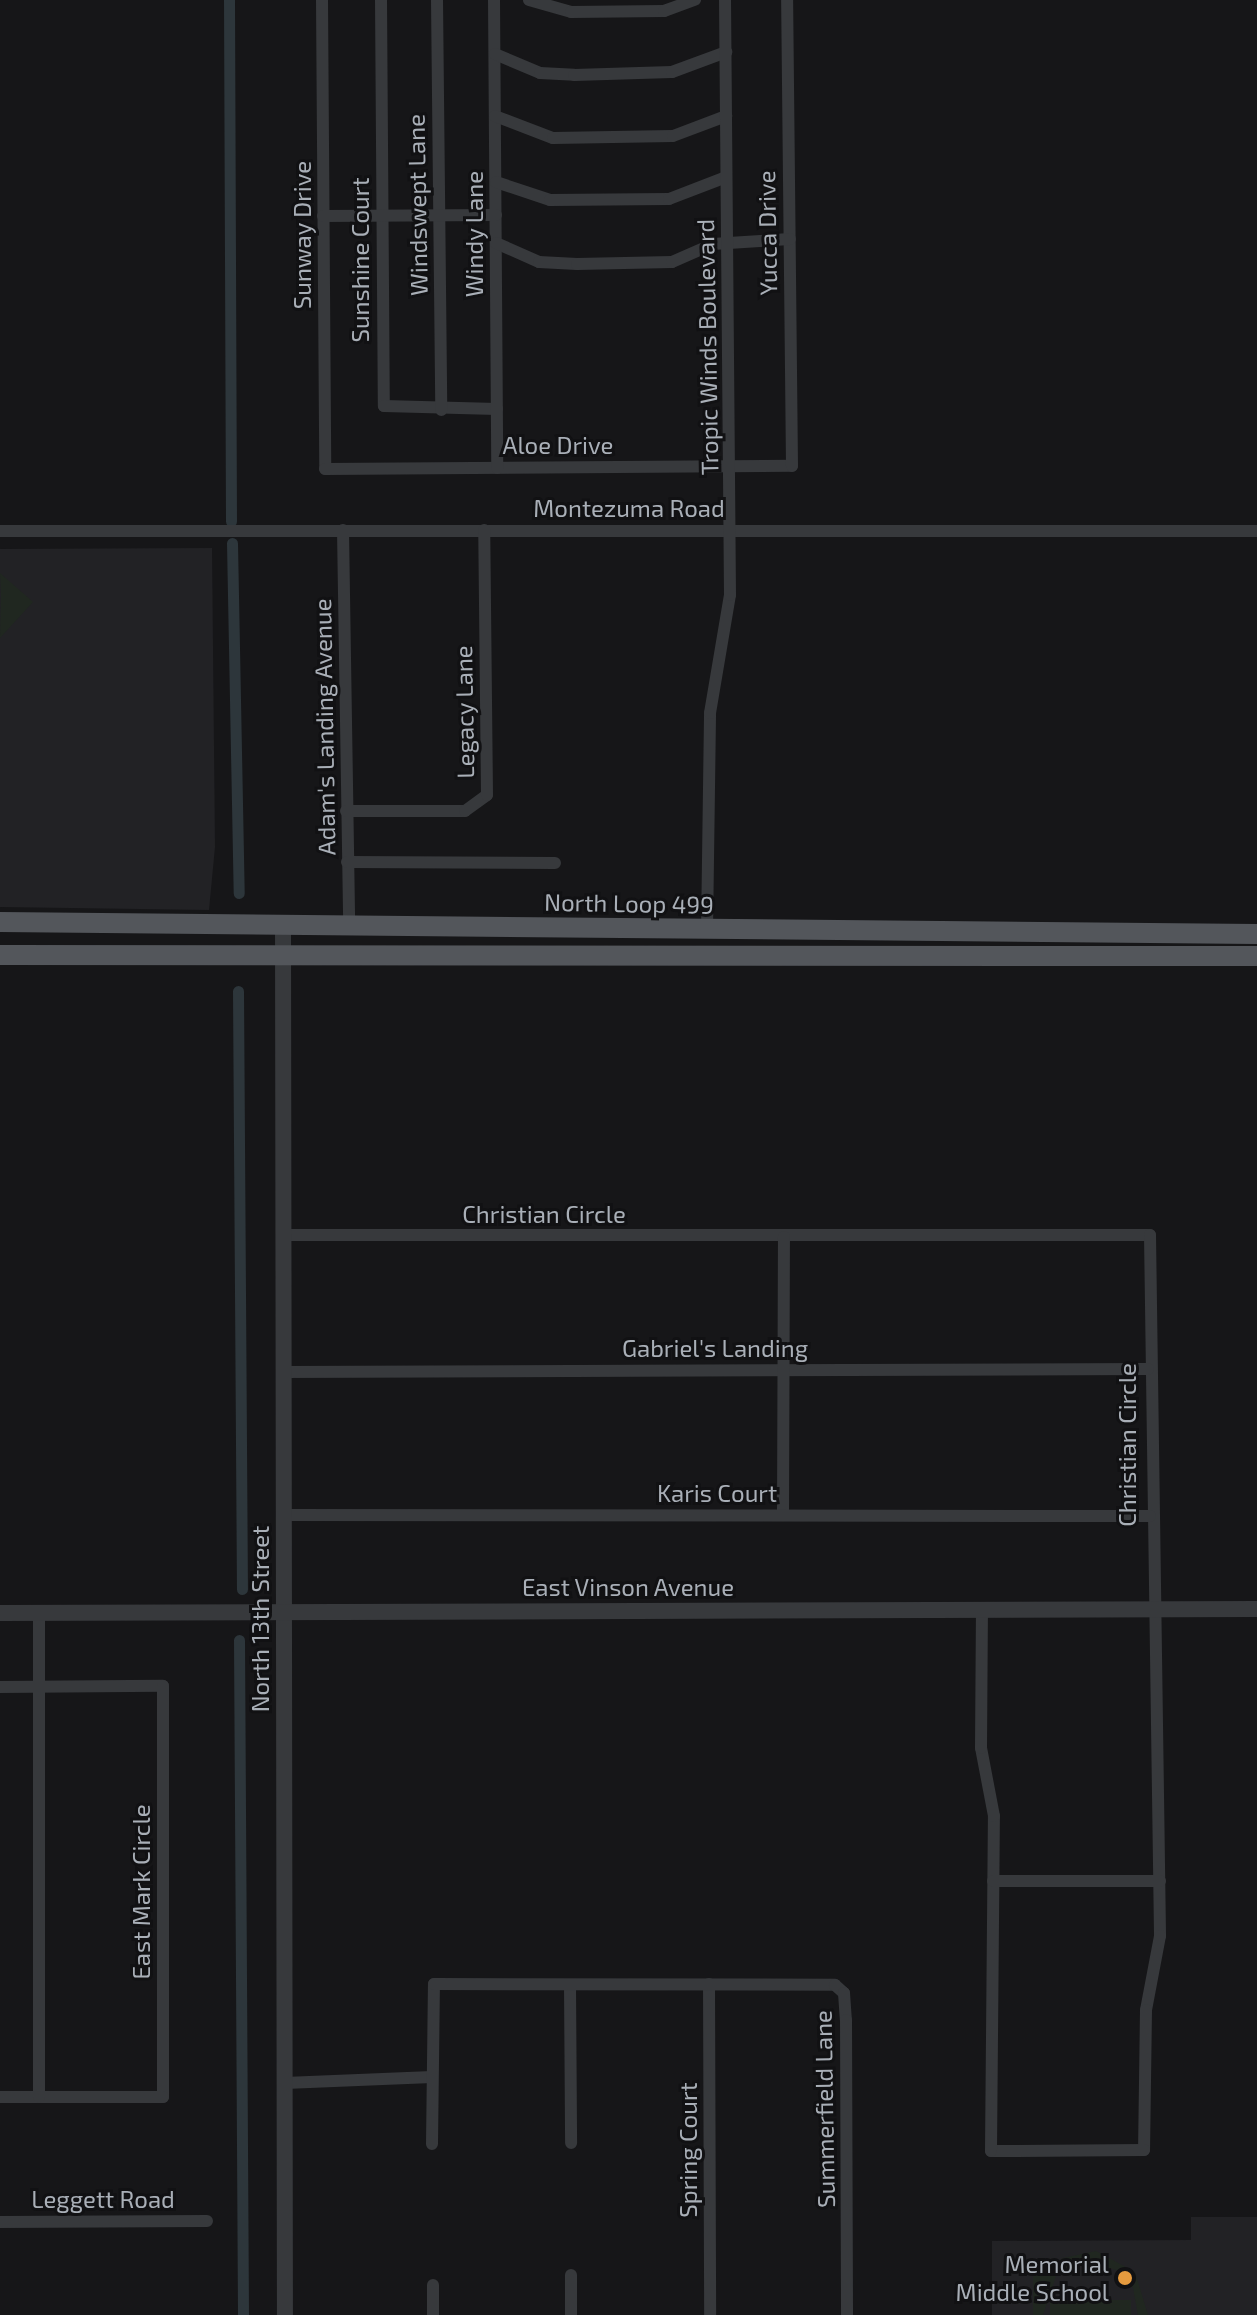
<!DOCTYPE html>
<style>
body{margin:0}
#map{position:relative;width:1257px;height:2315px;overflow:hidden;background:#161618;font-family:"Exo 2",sans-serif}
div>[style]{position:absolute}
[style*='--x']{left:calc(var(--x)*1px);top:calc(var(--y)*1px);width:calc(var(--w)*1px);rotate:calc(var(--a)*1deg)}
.built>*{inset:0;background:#222225}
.green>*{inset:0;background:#202720;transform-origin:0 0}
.canal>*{height:11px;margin:-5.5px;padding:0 5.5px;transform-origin:5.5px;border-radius:5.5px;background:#2d363b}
.minor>*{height:12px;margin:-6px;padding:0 6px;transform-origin:6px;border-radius:6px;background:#37393c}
.tertiary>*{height:16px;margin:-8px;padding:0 8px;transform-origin:8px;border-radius:8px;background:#37393c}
.primary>*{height:20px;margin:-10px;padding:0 10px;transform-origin:10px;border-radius:10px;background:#53565b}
.dots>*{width:22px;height:22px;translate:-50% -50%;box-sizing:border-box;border:4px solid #111113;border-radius:50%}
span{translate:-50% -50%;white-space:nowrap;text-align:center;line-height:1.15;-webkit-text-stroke:6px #111113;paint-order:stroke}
.street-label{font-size:24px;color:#a9afb7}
.poi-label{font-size:24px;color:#a9afb7}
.right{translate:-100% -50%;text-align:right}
</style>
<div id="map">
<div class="built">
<i style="clip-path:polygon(212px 548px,215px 847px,209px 910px,0 907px,0 549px)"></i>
<i style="clip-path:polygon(1191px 2217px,1257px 2217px,1257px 2315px,992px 2315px,992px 2241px,1191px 2240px)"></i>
</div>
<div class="green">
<i style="clip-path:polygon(0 573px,33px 602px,0 638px,1px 594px)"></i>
<i style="clip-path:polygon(1096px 2251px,1135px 2272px,1148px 2315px,1138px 2315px,1133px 2288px,1120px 2271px,1086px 2261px,1057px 2273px,1043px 2315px,1033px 2315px,1033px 2262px,1042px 2262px,1043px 2275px,1063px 2258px)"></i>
<i style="left:1131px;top:2300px;width:15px;height:81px;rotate:90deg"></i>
</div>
<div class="canal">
<i style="--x:229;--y:0;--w:521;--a:89.78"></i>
<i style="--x:232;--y:543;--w:350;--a:88.9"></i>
<i style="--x:238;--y:991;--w:598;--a:89.62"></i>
<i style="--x:239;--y:1640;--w:675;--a:89.66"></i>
</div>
<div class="minor">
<i style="--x:322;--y:0;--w:469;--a:89.6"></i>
<i style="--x:325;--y:469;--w:467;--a:-0.4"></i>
<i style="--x:792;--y:466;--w:466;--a:-90.6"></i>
<i style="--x:381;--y:0;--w:406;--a:89.6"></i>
<i style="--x:384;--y:406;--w:113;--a:1.5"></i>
<i style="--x:437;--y:0;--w:410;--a:89.4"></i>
<i style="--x:494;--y:0;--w:468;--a:89.6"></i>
<i style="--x:529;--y:0;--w:44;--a:15.9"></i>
<i style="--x:571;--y:12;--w:93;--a:-0.6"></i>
<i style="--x:664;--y:11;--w:33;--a:-20"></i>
<i style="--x:495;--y:54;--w:49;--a:22.9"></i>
<i style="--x:540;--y:73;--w:34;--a:3"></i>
<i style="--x:574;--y:75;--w:98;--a:-1.8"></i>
<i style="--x:672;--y:72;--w:58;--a:-20.3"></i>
<i style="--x:495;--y:116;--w:62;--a:20.8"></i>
<i style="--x:553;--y:138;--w:120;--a:-1"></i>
<i style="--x:673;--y:136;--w:57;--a:-20.7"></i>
<i style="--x:496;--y:182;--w:57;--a:18.4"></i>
<i style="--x:550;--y:200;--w:119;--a:-0.5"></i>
<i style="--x:669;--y:199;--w:61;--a:-21.1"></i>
<i style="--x:323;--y:216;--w:173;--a:-0.3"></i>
<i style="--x:496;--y:243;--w:47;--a:23.8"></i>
<i style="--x:539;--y:262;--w:38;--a:3"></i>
<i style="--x:577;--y:264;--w:95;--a:-1.2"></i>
<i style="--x:672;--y:262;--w:45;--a:-23.7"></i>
<i style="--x:713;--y:244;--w:77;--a:-3.7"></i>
<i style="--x:343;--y:530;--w:393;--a:89.1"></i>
<i style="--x:0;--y:531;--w:1257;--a:0"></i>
<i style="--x:346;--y:811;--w:119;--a:0"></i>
<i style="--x:465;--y:811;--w:27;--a:-36"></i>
<i style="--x:487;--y:795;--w:265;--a:-90.6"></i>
<i style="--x:347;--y:862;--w:208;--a:0.3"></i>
<i style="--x:707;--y:931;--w:218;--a:-89.2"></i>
<i style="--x:710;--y:713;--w:120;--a:-80.4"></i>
<i style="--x:730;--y:595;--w:595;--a:-90.48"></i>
<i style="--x:283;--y:1235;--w:867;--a:0"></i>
<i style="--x:1150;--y:1235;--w:701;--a:89.18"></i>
<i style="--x:1160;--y:1936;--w:75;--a:100.7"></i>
<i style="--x:1146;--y:2010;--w:140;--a:90.8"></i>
<i style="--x:1144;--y:2150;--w:153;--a:179.6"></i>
<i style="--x:991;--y:2151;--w:335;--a:-89.5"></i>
<i style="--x:994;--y:1816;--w:69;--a:-100.8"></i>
<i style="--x:981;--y:1748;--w:138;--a:-89.6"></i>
<i style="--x:282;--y:1372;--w:866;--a:-0.2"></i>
<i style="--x:783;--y:1514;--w:277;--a:-89.8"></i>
<i style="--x:284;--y:1515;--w:866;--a:0.07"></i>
<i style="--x:0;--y:1687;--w:163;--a:-0.4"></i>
<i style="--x:163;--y:1686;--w:411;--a:90"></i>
<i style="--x:163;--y:2097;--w:163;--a:180"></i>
<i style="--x:993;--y:1881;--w:167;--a:0"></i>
<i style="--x:709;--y:1984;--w:331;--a:89.8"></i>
<i style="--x:570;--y:1985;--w:158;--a:89.6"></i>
<i style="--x:285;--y:2083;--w:147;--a:-2.3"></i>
<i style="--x:39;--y:2097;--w:485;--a:-90"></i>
<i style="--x:432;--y:2144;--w:160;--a:-89.3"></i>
<i style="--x:434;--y:1984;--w:401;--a:0.1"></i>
<i style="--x:835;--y:1985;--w:12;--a:42"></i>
<i style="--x:844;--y:1993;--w:27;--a:86"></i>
<i style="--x:846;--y:2020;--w:295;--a:89.8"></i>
<i style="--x:0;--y:2222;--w:207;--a:-0.3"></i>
<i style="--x:571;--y:2275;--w:40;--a:90"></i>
<i style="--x:433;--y:2285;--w:30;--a:90"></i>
</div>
<div class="tertiary">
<i style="--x:283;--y:923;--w:1392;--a:89.92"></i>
<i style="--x:0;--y:1613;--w:1257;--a:-0.18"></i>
</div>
<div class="primary">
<i style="--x:0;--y:922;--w:1257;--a:0.55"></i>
<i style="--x:0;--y:955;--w:1257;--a:0.05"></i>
</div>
<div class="dots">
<i style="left:1125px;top:2278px;background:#e69b3f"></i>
</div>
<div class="street-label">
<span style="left:417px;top:205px;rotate:-91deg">Windswept Lane</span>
<span style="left:767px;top:233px;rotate:-91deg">Yucca Drive</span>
<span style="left:474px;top:234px;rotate:-90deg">Windy Lane</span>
<span style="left:302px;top:235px;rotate:-90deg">Sunway Drive</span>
<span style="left:360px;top:260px;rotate:-90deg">Sunshine Court</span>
<span style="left:707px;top:347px;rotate:-91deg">Tropic Winds Boulevard</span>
<span style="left:558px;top:445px">Aloe Drive</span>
<span style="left:629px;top:508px">Montezuma Road</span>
<span style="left:464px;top:712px;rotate:-91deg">Legacy Lane</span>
<span style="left:324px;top:727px;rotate:-91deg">Adam's Landing Avenue</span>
<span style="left:629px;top:903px;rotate:1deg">North Loop 499</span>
<span style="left:544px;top:1214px">Christian Circle</span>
<span style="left:715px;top:1348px">Gabriel's Landing</span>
<span style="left:1127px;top:1445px;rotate:-90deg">Christian Circle</span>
<span style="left:717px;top:1493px">Karis Court</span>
<span style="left:628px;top:1587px">East Vinson Avenue</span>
<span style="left:260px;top:1619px;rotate:-90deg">North 13th Street</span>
<span style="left:141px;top:1892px;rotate:-90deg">East Mark Circle</span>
<span style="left:824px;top:2109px;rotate:-91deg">Summerfield Lane</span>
<span style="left:688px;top:2150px;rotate:-90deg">Spring Court</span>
<span style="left:103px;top:2199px">Leggett Road</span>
</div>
<div class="poi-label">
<span class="right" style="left:1109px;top:2278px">Memorial<br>Middle School</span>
</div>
</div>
